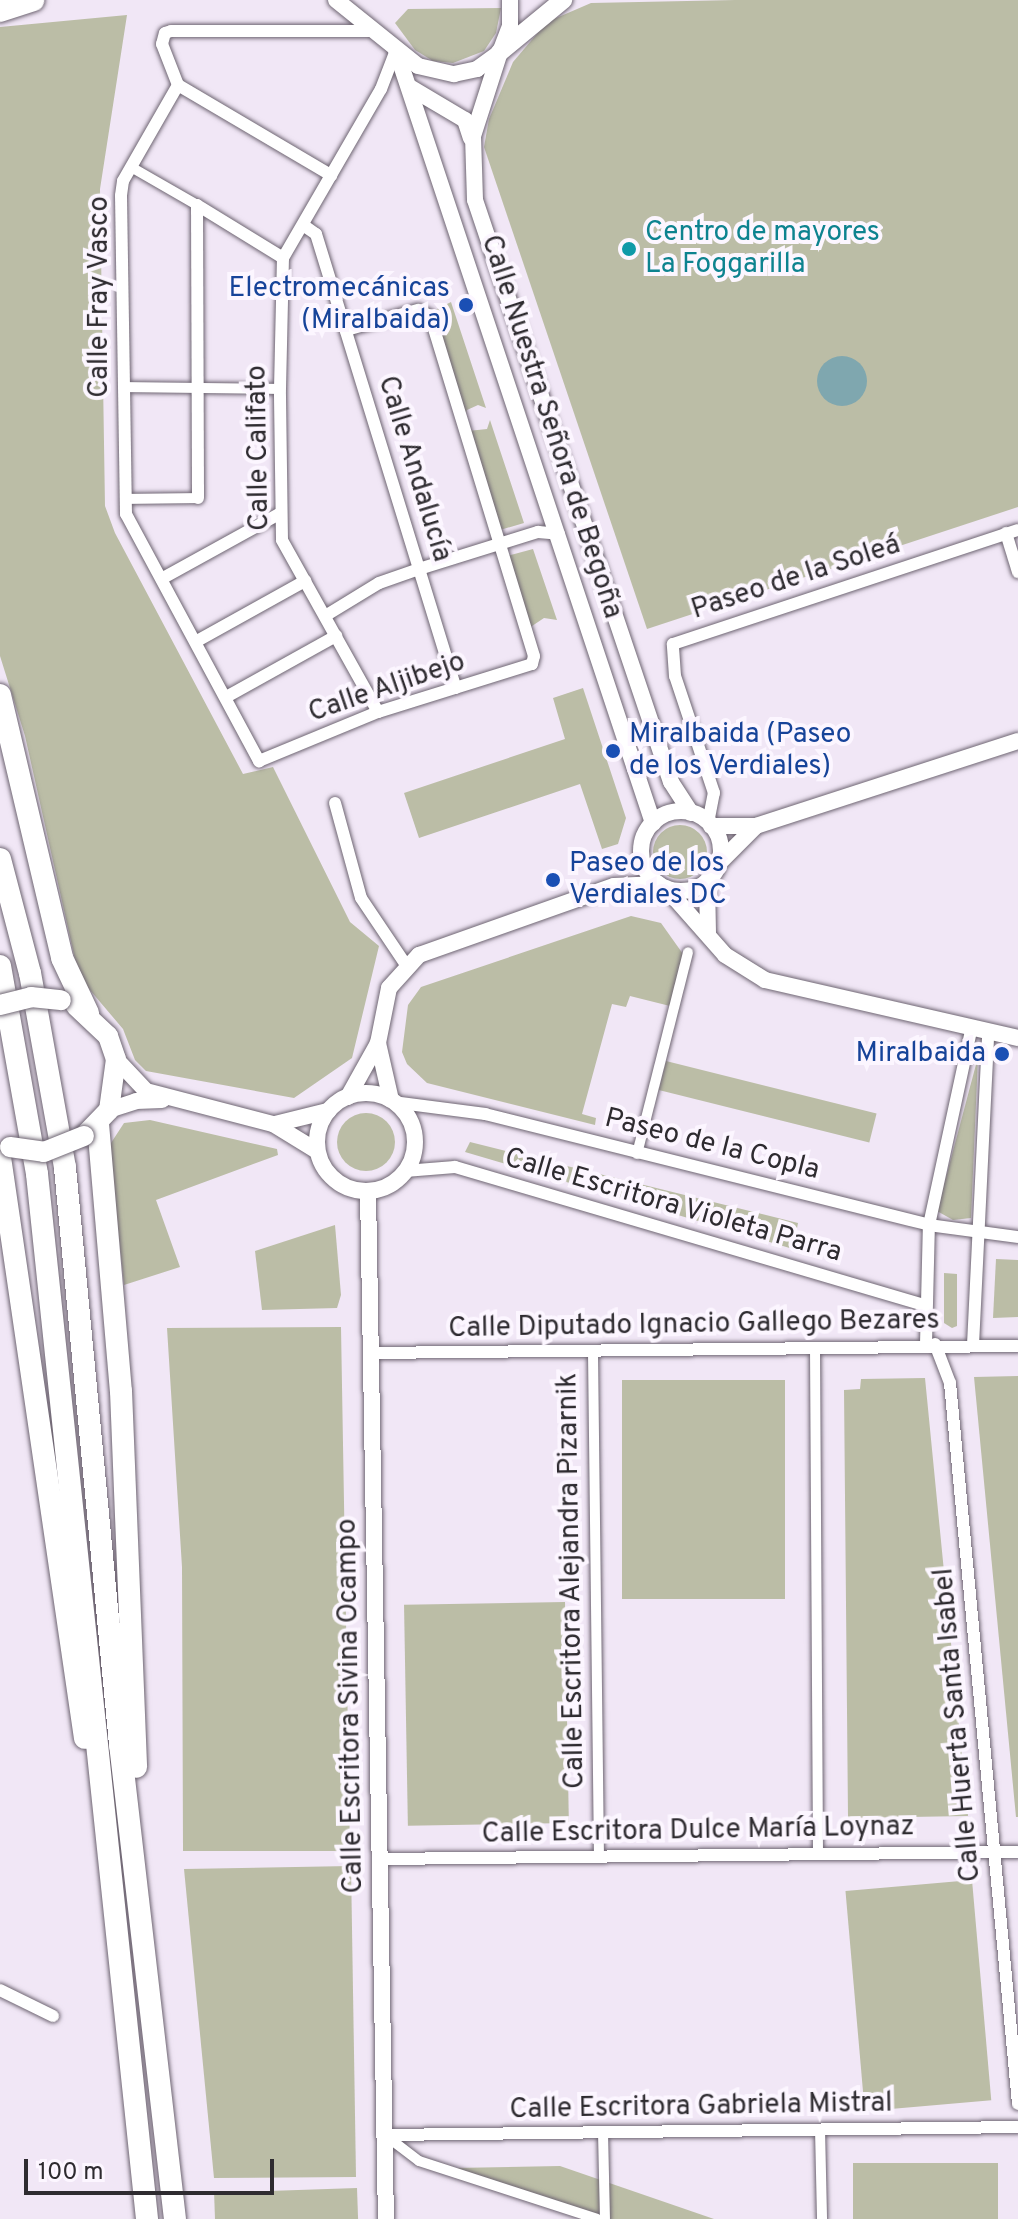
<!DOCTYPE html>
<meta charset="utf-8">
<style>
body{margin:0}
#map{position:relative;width:1018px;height:2219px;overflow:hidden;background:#f1e7f6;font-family:Overpass,sans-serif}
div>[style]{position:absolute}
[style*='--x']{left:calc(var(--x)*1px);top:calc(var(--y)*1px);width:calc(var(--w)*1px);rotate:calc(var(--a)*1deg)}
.green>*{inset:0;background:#bbbda6;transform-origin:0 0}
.round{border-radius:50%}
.water>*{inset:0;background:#7fa7af}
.roads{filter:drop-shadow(0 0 2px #6e6572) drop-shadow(0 0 2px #6e6572)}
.pedestrian>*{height:10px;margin:-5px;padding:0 5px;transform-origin:5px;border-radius:5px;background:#fff}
.minor>*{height:12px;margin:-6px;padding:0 6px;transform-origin:6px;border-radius:6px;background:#fff}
.tertiary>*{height:16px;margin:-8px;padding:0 8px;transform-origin:8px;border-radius:8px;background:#fff}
.tertiary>.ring{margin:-8px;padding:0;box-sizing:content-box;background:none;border:16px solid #fff;border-radius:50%}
.secondary>*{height:18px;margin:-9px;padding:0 9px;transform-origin:9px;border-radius:9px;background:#fff}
.primary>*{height:20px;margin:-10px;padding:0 10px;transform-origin:10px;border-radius:10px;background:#fff}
.trunk>*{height:22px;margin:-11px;padding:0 11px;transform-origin:11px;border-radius:11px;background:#fff}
.bridges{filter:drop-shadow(0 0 2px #6e6572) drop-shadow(0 0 2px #6e6572)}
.primary-bridge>*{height:20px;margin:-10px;padding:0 10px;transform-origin:10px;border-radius:10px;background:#fff}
.dots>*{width:22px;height:22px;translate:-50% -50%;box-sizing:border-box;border:4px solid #fcf6ff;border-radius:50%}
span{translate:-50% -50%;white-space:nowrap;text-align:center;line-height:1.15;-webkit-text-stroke:8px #fcf6ff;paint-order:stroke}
.culture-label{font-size:28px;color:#0d838f}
.left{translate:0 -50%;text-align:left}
.transit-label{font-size:28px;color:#164399}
.right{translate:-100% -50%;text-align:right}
.street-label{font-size:28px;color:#2e2b30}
.scale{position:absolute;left:24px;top:2159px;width:250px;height:36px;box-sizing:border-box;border:4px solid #2e2b30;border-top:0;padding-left:10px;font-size:24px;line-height:28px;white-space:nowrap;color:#2e2b30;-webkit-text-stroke:6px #fcf6ff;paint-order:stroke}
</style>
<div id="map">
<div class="green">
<i style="clip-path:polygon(735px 0,1018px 0,1018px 507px,647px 629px,484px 147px,489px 119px,513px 62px,547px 22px,591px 3px)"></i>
<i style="clip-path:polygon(501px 8px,496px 33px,484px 51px,453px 63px,433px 61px,415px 50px,395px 23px,408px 9px)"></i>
<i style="clip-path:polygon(127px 15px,100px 189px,105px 506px,115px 533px,243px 774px,273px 767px,350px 922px,379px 946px,352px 1058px,294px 1098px,146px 1071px,135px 1060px,123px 1029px,84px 983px,76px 964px,25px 736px,0 656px,0 27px)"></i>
<i style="clip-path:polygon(451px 302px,486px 408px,478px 405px,467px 410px,464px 419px,431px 312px)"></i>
<i style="clip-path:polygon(490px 420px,524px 523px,500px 530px,468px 431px,487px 429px)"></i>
<i style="clip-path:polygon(533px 549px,557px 620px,544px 618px,529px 628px,507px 556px)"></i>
<i style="clip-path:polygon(583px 688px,626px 818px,618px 844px,602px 849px,580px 784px,419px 838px,404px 793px,565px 739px,553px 698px)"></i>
<i class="round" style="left:653px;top:825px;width:54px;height:54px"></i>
<i style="clip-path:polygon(631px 916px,661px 923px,683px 954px,670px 1006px,630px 996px,626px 1007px,612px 1004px,582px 1114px,596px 1118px,595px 1125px,427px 1083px,407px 1064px,402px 1052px,408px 1005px,421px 987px)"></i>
<i style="clip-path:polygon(978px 1057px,971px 1218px,953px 1220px,937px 1211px)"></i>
<i style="left:666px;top:1061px;width:217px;height:30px;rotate:14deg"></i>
<i class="round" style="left:337px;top:1113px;width:58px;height:58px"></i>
<i style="clip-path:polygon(150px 1120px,277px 1149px,278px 1155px,156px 1200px,180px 1267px,124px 1285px,109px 1146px,124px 1123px)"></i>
<i style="clip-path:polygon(470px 1142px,798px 1223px,793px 1249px,465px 1152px)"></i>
<i style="clip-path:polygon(335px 1225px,341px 1295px,337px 1308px,262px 1310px,255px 1251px)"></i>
<i style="clip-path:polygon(996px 1259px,1018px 1260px,1018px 1317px,993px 1318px)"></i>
<i style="clip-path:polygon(944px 1273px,957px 1274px,957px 1326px,952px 1328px,944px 1323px)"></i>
<i style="clip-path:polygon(341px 1327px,350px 1851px,183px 1851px,182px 1567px,167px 1328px)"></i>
<i style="clip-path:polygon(1018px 1376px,1018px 1817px,1016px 1817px,974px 1377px)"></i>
<i style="clip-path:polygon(925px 1378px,968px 1816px,848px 1818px,844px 1390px,860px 1389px,861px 1379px)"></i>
<i style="left:785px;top:1380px;width:219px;height:163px;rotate:90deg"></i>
<i style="left:565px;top:1602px;width:221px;height:161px;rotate:89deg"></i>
<i style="clip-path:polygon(351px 1866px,356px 2177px,214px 2178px,184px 1869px)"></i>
<i style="left:972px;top:1880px;width:221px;height:127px;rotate:85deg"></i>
<i style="left:853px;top:2163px;width:145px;height:56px"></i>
<i style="clip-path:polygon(560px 2166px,714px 2219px,602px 2219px,454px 2168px)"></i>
<i style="left:357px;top:2188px;width:31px;height:143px;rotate:88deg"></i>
</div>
<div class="water">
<i class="round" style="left:817px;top:356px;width:50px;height:50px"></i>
</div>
<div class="roads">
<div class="pedestrian">
<i style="--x:131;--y:167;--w:76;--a:29.9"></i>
<i style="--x:124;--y:387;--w:156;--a:0.7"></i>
<i style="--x:125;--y:499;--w:73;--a:-0.8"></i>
<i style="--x:637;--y:1154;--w:208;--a:-75.8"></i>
<i style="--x:815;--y:1347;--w:507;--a:89.66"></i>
<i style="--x:593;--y:1352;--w:505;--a:89.32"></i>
<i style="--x:820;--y:2129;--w:90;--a:88.7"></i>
<i style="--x:603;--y:2132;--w:87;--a:88.7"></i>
<i style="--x:385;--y:2135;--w:43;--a:37.4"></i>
<i style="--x:419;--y:2161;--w:187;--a:18"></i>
</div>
<div class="minor">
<i style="--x:178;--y:85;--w:111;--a:119.8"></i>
<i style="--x:123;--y:181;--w:15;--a:98"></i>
<i style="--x:121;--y:196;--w:318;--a:89.1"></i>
<i style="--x:126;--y:514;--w:281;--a:61.7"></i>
<i style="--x:259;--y:761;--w:129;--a:-22.4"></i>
<i style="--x:378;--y:712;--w:161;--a:-17.3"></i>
<i style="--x:532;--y:664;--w:8;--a:-76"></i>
<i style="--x:534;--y:656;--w:356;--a:-107"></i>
<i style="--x:430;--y:316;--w:13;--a:-153"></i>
<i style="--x:418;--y:310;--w:75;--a:164.5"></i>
<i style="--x:178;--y:85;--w:44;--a:-111.3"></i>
<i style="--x:162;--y:44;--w:11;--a:-75"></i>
<i style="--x:165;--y:33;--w:6;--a:-18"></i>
<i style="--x:171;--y:31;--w:202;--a:0"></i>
<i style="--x:178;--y:85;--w:178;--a:30.5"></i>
<i style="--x:197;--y:205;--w:293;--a:89.8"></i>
<i style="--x:197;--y:205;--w:101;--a:31.6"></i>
<i style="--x:303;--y:225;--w:16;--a:35"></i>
<i style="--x:316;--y:234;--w:475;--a:72.9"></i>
<i style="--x:1006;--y:533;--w:41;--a:72.9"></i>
<i style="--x:163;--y:578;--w:132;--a:-28.9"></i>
<i style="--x:325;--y:616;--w:63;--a:-31.4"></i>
<i style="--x:379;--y:583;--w:42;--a:-19.3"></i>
<i style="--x:419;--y:569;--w:125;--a:-17.3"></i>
<i style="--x:538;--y:532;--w:21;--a:5"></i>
<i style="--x:197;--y:641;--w:124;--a:-29.1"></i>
<i style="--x:228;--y:696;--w:124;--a:-29.1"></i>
<i style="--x:378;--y:712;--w:197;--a:-119.2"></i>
<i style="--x:282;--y:540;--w:151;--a:-90.8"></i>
<i style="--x:280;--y:389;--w:131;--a:-88.7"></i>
<i style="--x:283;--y:258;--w:195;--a:-59.9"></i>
<i style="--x:381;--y:89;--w:42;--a:-69"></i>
<i style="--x:335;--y:803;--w:98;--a:74.7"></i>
<i style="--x:361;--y:898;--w:81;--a:56.1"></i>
<i style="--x:708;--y:823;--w:31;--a:-79"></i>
<i style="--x:714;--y:793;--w:123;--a:-108.4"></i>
<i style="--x:675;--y:676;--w:32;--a:-94"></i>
<i style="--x:673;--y:644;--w:363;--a:-18.3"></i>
<i style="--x:393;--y:1102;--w:93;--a:7.4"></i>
<i style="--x:485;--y:1114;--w:458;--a:14"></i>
<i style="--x:929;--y:1225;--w:90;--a:7.7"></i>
<i style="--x:405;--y:1171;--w:50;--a:-4.6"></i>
<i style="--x:455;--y:1167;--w:489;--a:16.4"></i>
<i style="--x:926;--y:1344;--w:119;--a:-88.6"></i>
<i style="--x:929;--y:1225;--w:198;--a:-77.8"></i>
<i style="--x:935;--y:1344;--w:42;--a:69"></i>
<i style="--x:950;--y:1383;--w:724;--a:84.61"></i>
<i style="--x:973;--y:1345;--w:311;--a:-87.2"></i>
<i style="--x:370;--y:1353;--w:648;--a:-0.62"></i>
<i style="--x:380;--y:1859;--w:638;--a:-0.63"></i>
<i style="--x:0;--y:1990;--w:59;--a:26.1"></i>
<i style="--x:385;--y:2135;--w:633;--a:-0.72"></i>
</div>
<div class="tertiary">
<i style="--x:336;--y:0;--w:105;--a:38.8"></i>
<i style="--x:418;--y:66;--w:37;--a:13"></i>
<i style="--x:454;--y:74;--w:24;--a:-12"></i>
<i style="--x:477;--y:69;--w:29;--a:-36"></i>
<i style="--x:500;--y:52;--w:28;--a:-69"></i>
<i style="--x:510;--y:26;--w:26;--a:-90"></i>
<i style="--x:396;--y:50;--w:815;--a:71.61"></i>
<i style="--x:500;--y:52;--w:88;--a:107.8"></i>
<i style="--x:473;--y:136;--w:64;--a:88.2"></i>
<i style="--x:475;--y:200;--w:614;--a:71.39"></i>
<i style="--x:671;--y:782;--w:37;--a:57"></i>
<i style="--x:411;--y:88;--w:63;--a:30.7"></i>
<i style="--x:465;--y:120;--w:19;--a:72"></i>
<i class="ring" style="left:641px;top:811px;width:64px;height:64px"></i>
<i style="--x:711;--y:826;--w:45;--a:0"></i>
<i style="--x:756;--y:826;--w:275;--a:-18"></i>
<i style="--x:718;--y:864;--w:54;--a:-45"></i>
<i style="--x:707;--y:881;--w:54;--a:88.9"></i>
<i style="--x:666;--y:888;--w:89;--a:48.6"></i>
<i style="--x:725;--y:955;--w:47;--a:32"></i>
<i style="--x:765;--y:980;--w:260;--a:12.9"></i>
<i style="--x:378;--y:1043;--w:58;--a:77.2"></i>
<i style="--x:116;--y:1059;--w:44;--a:46.8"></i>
<i style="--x:146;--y:1091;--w:131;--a:14.6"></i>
<i style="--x:273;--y:1124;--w:52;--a:31.5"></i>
<i class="ring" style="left:317px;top:1093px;width:82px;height:82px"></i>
<i style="--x:348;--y:1097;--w:62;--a:-60.9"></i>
<i style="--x:378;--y:1043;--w:56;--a:-78.7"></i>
<i style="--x:389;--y:988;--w:45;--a:-47.7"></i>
<i style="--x:419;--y:955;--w:207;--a:-19.5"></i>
<i style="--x:614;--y:886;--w:45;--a:-2.5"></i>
<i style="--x:109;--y:1110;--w:28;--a:-18"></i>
<i style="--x:136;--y:1101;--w:26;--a:-2"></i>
<i style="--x:275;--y:1124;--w:55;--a:-13.8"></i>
<i style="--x:368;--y:1191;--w:1028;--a:89"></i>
</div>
<div class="secondary">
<i style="--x:500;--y:52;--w:82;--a:-39.5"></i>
</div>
<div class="primary">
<i style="--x:76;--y:1006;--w:44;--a:43.2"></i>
<i style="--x:108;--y:1036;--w:24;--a:71"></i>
<i style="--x:116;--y:1059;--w:51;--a:97.8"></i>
<i style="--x:109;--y:1110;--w:35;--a:134"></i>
</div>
<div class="trunk">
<i style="--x:0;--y:11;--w:35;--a:-18"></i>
<i style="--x:0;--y:695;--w:270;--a:76.7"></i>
<i style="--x:62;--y:958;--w:61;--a:64.7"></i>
<i style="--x:0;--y:859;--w:118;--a:75.3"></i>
<i style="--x:30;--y:973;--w:198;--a:79.8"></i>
<i style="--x:65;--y:1168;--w:579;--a:84.55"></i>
<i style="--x:120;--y:1744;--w:478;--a:83.4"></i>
<i style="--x:0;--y:966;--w:211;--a:79.9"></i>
<i style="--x:37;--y:1174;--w:1051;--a:83.99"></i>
<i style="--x:98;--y:1124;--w:268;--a:85.1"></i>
<i style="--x:121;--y:1391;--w:376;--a:87.7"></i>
<i style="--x:0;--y:1157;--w:587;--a:81.68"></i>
</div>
</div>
<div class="bridges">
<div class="primary-bridge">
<i style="--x:0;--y:1005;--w:32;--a:-14"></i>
<i style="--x:31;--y:997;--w:30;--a:6"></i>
<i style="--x:10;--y:1147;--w:34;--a:8"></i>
<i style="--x:44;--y:1152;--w:43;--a:-21.8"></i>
</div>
</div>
<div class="dots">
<i style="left:629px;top:249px;background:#0f9aa8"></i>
<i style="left:466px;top:305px;background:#1a4fb4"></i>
<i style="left:613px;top:751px;background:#1a4fb4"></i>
<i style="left:553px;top:880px;background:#1a4fb4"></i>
<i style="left:1002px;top:1054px;background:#1a4fb4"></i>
</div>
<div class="culture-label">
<span class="left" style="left:645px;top:249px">Centro de mayores<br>La Foggarilla</span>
</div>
<div class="transit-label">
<span class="right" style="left:450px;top:305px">Electromecánicas<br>(Miralbaida)</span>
<span class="left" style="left:629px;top:751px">Miralbaida (Paseo<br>de los Verdiales)</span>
<span class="left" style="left:569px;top:880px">Paseo de los<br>Verdiales DC</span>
<span class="right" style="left:986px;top:1054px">Miralbaida</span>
</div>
<div class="street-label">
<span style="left:100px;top:297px;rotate:-90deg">Calle Fray Vasco</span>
<span style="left:551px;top:427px;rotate:72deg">Calle Nuestra Señora de Begoña</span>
<span style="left:259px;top:448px;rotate:-91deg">Calle Califato</span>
<span style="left:414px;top:469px;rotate:73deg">Calle Andalucía</span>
<span style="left:796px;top:578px;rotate:-18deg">Paseo de la Soleá</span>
<span style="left:387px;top:688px;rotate:-19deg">Calle Aljibejo</span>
<span style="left:712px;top:1145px;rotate:14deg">Paseo de la Copla</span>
<span style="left:673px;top:1206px;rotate:16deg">Calle Escritora Violeta Parra</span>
<span style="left:694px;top:1325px;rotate:-1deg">Calle Diputado Ignacio Gallego Bezares</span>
<span style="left:572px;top:1581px;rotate:-91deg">Calle Escritora Alejandra Pizarnik</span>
<span style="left:351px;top:1706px;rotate:-91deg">Calle Escritora Sivina Ocampo</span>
<span style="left:958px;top:1725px;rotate:-95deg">Calle Huerta Santa Isabel</span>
<span style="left:698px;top:1831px;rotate:-1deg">Calle Escritora Dulce María Loynaz</span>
<span style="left:701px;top:2107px;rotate:-1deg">Calle Escritora Gabriela Mistral</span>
</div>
<div class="scale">100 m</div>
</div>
